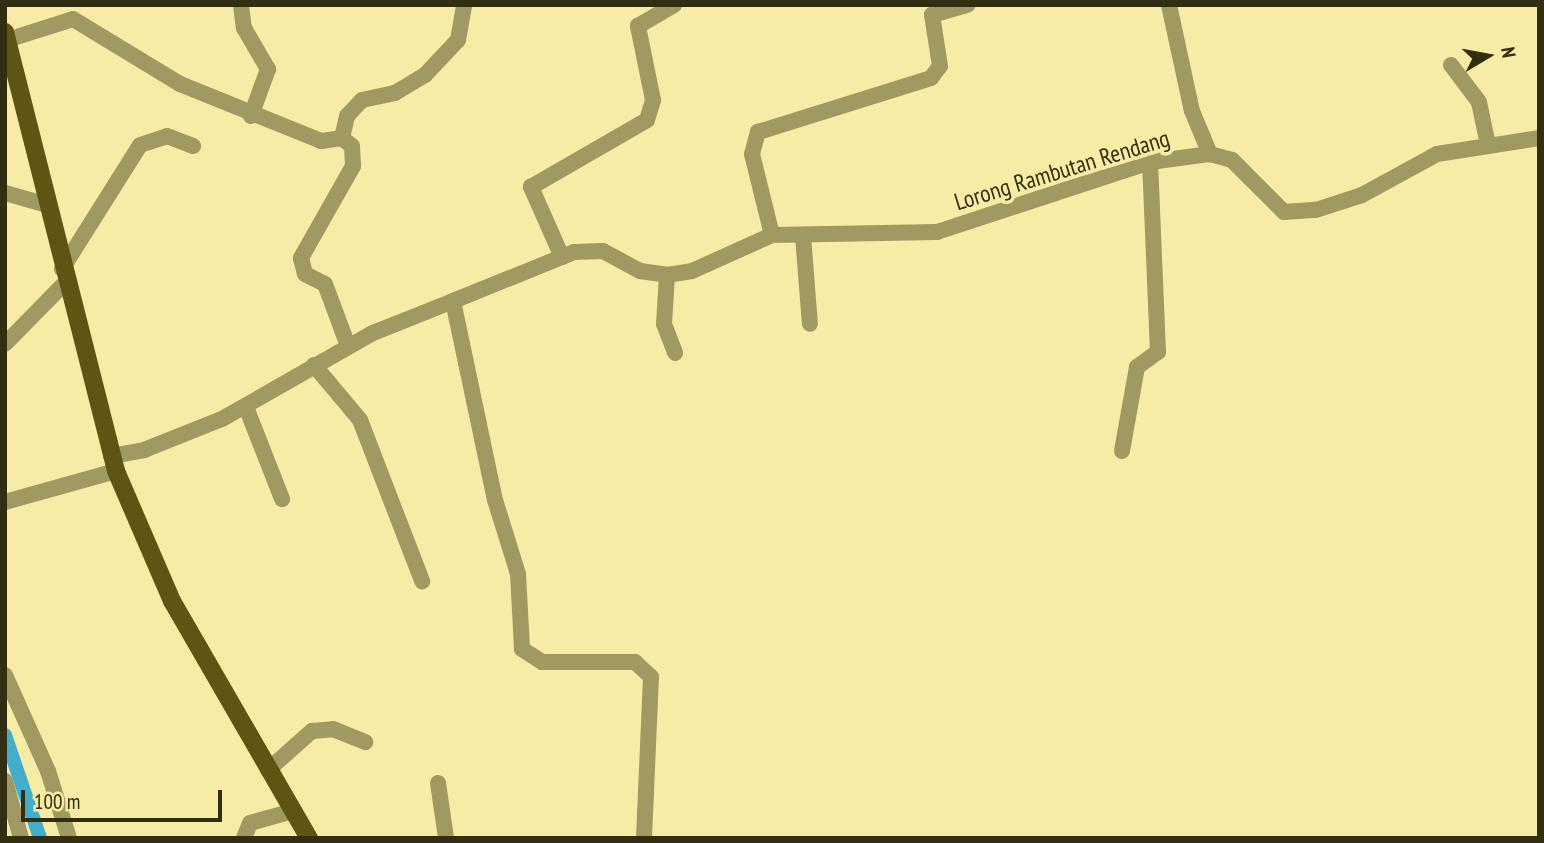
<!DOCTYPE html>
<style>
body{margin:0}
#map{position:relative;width:1544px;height:843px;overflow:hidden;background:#f7eca5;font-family:"PT Sans Narrow",sans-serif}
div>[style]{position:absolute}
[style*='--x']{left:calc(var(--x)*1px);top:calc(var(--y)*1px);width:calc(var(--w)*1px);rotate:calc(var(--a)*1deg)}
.canal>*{height:14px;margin:-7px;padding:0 7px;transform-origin:7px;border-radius:7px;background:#43adcc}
.minor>*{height:16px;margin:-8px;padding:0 8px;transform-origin:8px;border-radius:8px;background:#a19962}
.major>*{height:18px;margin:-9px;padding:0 9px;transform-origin:9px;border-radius:9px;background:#5f5512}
span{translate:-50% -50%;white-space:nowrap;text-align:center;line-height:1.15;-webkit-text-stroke:7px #f7eca5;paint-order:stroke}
.street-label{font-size:24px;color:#322e11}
.frame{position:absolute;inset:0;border:7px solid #322e11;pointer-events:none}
.north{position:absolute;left:1453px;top:21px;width:70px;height:70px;-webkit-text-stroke:5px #f7eca5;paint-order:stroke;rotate:80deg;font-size:19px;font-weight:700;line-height:28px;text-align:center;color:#322e11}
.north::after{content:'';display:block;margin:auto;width:24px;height:32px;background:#322e11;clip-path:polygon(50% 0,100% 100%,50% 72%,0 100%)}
.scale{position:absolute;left:21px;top:790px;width:201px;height:32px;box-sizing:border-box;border:4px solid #322e11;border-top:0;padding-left:9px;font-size:21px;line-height:24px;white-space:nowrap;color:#322e11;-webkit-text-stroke:5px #f7eca5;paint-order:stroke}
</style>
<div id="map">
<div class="canal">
<i style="--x:5;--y:735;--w:109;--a:71.2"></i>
</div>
<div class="minor">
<i style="--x:241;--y:5;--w:23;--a:83"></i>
<i style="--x:244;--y:28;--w:48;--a:59.7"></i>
<i style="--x:268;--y:69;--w:50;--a:109.9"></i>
<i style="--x:1169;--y:5;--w:108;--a:77.8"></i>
<i style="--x:1192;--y:111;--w:47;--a:67.3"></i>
<i style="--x:7;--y:40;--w:69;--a:-17.7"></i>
<i style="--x:73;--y:19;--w:125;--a:31.3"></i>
<i style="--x:180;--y:84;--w:152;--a:22"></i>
<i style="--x:321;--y:141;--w:21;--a:-8"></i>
<i style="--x:342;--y:138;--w:23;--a:-77"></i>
<i style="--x:347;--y:116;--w:22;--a:-47"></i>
<i style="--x:362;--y:100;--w:34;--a:-12"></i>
<i style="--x:395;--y:93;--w:35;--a:-31"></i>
<i style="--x:425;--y:75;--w:48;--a:-46.7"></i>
<i style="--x:458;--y:40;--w:36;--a:-80"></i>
<i style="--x:1451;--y:65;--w:46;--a:52.9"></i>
<i style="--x:1479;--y:102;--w:44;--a:78.2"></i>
<i style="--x:342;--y:138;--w:13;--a:39"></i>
<i style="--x:352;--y:146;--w:20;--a:87"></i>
<i style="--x:353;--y:166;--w:106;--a:119.5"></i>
<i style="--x:301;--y:258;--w:16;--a:76"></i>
<i style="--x:305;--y:274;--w:22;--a:27"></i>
<i style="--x:325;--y:284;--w:66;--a:69.6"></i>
<i style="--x:5;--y:193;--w:44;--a:15.9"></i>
<i style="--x:772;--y:235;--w:83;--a:-103.9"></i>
<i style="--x:752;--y:154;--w:23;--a:-75"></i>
<i style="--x:758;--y:132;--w:181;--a:-17.3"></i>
<i style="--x:931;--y:78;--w:15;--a:-53"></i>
<i style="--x:940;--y:66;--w:52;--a:-98.9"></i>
<i style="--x:932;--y:15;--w:37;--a:-16"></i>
<i style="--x:803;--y:236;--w:88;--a:85.5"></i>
<i style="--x:562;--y:257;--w:77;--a:-113.9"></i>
<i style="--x:531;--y:187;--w:134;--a:-30"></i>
<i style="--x:647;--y:120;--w:21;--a:-73"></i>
<i style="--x:653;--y:100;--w:76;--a:-101.5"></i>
<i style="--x:638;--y:26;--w:42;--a:-30.3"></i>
<i style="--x:62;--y:269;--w:146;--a:-57.8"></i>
<i style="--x:140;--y:145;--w:28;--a:-18"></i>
<i style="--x:167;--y:136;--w:28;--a:21"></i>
<i style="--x:667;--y:275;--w:49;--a:93.5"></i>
<i style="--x:664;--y:324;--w:31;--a:69"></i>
<i style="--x:453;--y:301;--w:131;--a:-22"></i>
<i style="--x:574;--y:252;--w:29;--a:-2"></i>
<i style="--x:603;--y:251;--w:42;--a:28.4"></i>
<i style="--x:640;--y:271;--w:27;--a:8"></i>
<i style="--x:667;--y:275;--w:25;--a:-9"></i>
<i style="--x:692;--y:271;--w:88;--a:-24.2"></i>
<i style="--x:772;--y:235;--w:165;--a:-1"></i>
<i style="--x:937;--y:232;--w:224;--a:-18.2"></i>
<i style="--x:1150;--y:162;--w:61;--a:-7.6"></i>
<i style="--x:1210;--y:154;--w:23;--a:15"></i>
<i style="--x:1232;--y:160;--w:74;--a:45"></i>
<i style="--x:1284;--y:212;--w:32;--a:-4"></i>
<i style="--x:1316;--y:210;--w:48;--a:-18.1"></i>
<i style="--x:1362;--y:195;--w:85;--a:-28.7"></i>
<i style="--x:1437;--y:154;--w:103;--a:-8.9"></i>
<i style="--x:5;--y:344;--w:86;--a:-45.5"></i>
<i style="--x:314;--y:365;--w:72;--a:50.1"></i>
<i style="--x:360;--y:420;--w:173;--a:68.9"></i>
<i style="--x:246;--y:407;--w:99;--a:68.6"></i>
<i style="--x:1122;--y:451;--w:85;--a:-79.9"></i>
<i style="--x:1137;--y:367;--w:26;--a:-36"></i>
<i style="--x:1158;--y:352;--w:190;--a:-92.4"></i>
<i style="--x:111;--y:456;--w:34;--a:-10"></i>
<i style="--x:144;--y:450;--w:84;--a:-21.7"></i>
<i style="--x:222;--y:419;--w:174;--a:-29.7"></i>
<i style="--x:373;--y:333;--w:86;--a:-21.8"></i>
<i style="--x:453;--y:301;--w:203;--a:78.1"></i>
<i style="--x:495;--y:500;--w:77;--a:72.7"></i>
<i style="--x:518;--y:574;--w:75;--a:86.9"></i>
<i style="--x:522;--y:649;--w:24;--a:33"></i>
<i style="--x:542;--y:662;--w:93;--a:0"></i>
<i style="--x:635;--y:662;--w:22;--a:43"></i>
<i style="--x:651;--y:677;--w:161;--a:92.5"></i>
<i style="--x:5;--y:502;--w:115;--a:-15.6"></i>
<i style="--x:5;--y:675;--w:105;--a:65.9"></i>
<i style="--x:48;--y:771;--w:70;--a:72.6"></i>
<i style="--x:268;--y:770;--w:59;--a:-41.6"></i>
<i style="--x:312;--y:731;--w:21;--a:-5"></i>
<i style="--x:333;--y:729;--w:35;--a:22"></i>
<i style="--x:5;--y:781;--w:59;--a:74.3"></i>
<i style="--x:438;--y:783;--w:56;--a:81.7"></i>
<i style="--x:244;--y:838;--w:16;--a:-68"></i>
<i style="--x:250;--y:823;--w:45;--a:-15.6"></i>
</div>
<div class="major">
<i style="--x:5;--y:32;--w:453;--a:75.8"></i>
<i style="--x:116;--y:471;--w:142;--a:66.7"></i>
<i style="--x:172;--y:601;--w:274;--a:60"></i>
</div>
<div class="street-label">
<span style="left:1062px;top:170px;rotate:-17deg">Lorong Rambutan Rendang</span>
</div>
<div class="frame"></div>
<div class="north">N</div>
<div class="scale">100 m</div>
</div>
